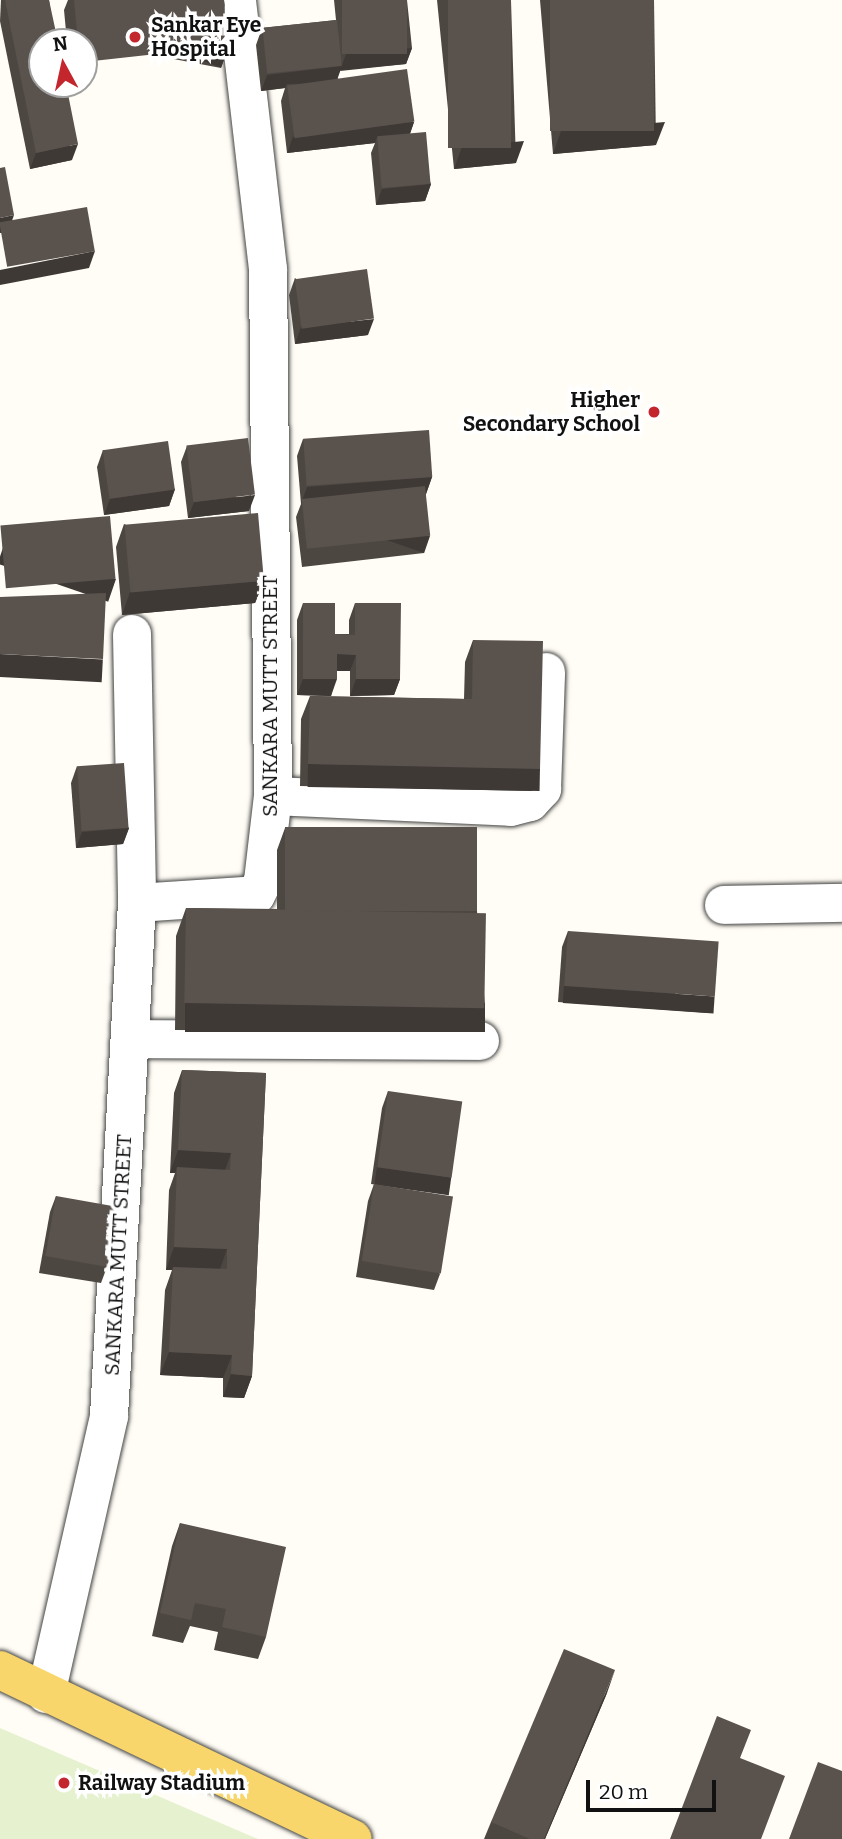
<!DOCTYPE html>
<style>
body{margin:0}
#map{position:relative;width:842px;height:1839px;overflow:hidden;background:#fffdf5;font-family:Bitter,serif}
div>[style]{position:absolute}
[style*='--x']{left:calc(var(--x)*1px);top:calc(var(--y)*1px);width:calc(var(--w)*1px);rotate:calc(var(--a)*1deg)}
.pitch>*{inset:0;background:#e6f2cf}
.roads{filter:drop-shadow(0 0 2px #444) drop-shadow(0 0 2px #444)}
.minor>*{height:38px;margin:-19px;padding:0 19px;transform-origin:19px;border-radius:19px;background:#fff}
.major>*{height:38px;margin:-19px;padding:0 19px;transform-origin:19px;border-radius:19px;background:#f9d66b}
.wall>*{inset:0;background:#4d4742}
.shaded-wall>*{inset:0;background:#3f3936;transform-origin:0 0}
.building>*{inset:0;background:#5a524d;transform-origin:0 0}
.dots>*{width:19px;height:19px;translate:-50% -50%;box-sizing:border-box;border:4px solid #fff;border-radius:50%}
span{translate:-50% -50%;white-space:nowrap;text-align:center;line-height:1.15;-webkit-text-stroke:7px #fff;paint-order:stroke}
.poi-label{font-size:21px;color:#111;font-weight:700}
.left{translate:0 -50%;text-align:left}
.right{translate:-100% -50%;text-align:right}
.street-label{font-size:21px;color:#111}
.north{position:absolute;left:28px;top:28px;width:70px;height:70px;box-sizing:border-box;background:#fff;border:2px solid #a0a0a0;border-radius:50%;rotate:352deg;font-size:19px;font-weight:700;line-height:28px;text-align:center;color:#111}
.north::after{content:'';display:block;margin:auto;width:24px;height:32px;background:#c4262e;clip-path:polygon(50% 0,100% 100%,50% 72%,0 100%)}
.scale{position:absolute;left:586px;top:1780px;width:130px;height:32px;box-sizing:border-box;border:4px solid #111;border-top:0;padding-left:9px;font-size:21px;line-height:24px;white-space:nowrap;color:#111;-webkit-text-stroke:5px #fff;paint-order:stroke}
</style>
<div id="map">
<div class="pitch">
<i style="clip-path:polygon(0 1728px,258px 1839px,0 1839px)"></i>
</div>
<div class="roads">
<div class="minor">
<i style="--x:132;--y:634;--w:269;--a:88.9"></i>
<i style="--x:273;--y:796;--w:238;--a:2.6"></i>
<i style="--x:511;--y:807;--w:20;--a:-15"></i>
<i style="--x:530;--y:802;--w:18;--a:-47"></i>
<i style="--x:542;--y:789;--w:117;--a:-88"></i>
<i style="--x:724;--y:905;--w:118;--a:-1"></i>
<i style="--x:130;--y:1039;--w:350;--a:0.3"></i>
<i style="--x:46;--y:1694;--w:285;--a:-77.2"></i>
<i style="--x:109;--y:1416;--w:514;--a:-86.88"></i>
<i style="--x:137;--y:903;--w:119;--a:-3.8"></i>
<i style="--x:256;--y:895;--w:16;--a:-63"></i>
<i style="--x:263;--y:881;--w:86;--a:-83.3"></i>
<i style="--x:273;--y:796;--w:527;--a:-90.54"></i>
<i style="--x:268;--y:269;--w:271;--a:-96.6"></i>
</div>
<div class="major">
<i style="--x:0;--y:1670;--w:391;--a:25.6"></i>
</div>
</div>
<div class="wall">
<i style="clip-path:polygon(1px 0,49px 0,72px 160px,30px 169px,0 21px)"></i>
<i style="clip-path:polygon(68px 0,224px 0,229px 46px,221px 68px,84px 42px,67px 42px,64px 10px)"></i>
<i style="clip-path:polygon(334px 0,407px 0,412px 48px,406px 64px,340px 70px,337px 78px,414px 122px,410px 134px,431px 184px,425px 201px,376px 205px,371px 153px,375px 143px,287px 153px,281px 101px,285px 88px,261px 91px,256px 45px,262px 28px,336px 20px)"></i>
<i style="clip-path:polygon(437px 0,511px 0,516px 163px,454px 169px)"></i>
<i style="clip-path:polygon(540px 0,654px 0,656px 145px,553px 154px)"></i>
<i style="clip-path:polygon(295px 278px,368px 335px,295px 344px,289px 295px)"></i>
<i style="clip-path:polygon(303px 439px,432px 477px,426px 494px,424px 553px,302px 567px,296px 517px,301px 504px,297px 456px)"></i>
<i style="clip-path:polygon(187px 446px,249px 511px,188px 518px,181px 462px)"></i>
<i style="clip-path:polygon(103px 450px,175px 489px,169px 506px,104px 515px,97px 467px)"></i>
<i style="clip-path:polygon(124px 524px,264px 581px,255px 603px,122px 615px,116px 547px)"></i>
<i style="clip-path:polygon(303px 603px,335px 634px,349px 634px,349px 620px,355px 603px,400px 679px,394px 695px,350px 696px,350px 671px,337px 671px,331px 696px,297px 695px,297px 620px)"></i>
<i style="clip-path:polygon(473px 640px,540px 769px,532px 791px,300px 786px,301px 719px,310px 696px,464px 699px,465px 662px)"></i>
<i style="clip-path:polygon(77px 766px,129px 828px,123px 844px,76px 848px,71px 783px)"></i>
<i style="clip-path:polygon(285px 828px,477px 911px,485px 1005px,475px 1032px,175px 1030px,176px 936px,186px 908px,277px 909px,277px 850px)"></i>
<i style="clip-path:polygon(568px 931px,709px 1013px,558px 1002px,562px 947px)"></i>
<i style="clip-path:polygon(182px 1070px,266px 1073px,252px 1376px,244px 1398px,223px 1397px,223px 1378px,160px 1375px,165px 1290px,172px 1270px,166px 1270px,169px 1190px,175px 1173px,170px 1173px,174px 1093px)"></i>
<i style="clip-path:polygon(388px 1091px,451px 1177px,445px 1194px,371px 1184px,382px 1108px)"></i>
<i style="clip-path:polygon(374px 1184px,440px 1274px,434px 1290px,356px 1277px,368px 1201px)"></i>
<i style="clip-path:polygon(56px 1196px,107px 1267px,101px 1283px,39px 1273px,50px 1212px)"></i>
<i style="clip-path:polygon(180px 1523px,266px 1637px,258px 1659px,214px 1650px,218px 1632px,190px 1626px,183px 1643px,152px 1636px,172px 1546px)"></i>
<i style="clip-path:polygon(607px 1693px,545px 1839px,484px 1839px,491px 1822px)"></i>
</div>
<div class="shaded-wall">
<i style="left:229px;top:46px;width:23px;height:146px;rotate:110deg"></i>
<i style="clip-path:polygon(412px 48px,406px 64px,340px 71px,346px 54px)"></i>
<i style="clip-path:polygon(342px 66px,336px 83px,287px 84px,285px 88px,261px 91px,267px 75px)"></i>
<i style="clip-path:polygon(414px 122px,408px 139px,377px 137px,375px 143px,287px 153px,293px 137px)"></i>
<i style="clip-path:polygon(665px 122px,656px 145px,553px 154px,561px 131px)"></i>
<i style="clip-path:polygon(524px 141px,516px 163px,454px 169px,462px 147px)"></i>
<i style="clip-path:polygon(78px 144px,72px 160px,30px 169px,36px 153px)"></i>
<i style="clip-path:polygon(431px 184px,425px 201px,376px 205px,382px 189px)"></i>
<i style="clip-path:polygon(14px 215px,8px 232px,0 233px,0 218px)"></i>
<i style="clip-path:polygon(95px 251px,89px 268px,0 285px,0 270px)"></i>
<i style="clip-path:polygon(374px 319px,368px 335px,295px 344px,301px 327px)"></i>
<i style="clip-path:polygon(432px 477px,426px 494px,302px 500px,301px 504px,307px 487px)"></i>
<i style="clip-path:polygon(175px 489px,169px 506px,104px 515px,110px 499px)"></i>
<i style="clip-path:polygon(255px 495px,249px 511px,188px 518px,194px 502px)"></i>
<i style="left:430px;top:536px;width:18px;height:123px;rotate:109deg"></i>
<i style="left:116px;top:579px;width:24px;height:117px;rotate:109deg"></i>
<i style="clip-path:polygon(264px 581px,255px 603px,122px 615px,130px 592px)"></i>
<i style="left:0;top:654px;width:103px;height:23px;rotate:3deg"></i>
<i style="clip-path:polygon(337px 654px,356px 655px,350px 671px,331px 671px)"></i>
<i style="clip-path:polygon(303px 679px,337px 679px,331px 696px,297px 695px)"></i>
<i style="clip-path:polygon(356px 679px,400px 679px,394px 695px,350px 696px)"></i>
<i style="left:308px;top:764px;width:232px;height:23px;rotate:1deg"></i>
<i style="clip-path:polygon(129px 828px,123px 844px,76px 848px,82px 832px)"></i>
<i style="left:564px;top:986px;width:151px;height:17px;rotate:4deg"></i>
<i style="left:185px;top:1003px;width:300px;height:29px"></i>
<i style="clip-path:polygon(178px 1150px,231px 1153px,223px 1176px,177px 1167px,175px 1173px,170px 1173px)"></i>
<i style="left:377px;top:1167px;width:75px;height:18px;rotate:8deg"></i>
<i style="clip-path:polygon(174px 1247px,227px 1249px,219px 1272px,173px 1267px,172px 1270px,166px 1270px)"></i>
<i style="clip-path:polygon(169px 1352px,232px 1355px,223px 1378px,160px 1375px)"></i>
<i style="clip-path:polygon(231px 1374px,252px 1376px,244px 1398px,223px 1397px)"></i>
<i style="clip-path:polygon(615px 1670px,607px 1693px,545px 1839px,544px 1839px)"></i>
</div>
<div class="building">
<i style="clip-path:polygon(5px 0,49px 0,58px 42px,42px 42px,42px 84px,66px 84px,78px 144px,36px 153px)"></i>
<i style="clip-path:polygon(74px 0,224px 0,229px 46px,84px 62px,84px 42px,78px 42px)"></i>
<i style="left:342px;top:0;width:65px;height:54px"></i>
<i style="left:448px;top:0;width:63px;height:148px"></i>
<i style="left:550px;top:0;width:104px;height:131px"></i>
<i style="left:337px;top:20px;width:46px;height:75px;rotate:84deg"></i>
<i style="left:407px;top:69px;width:53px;height:121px;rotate:82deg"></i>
<i style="left:426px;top:132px;width:52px;height:49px;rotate:85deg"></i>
<i style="clip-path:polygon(5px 167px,14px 215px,0 218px,0 168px)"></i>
<i style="left:87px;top:207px;width:45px;height:89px;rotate:80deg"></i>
<i style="left:367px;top:269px;width:50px;height:73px;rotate:82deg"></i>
<i style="left:429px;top:430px;width:47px;height:126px;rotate:86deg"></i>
<i style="left:248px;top:438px;width:57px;height:62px;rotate:83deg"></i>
<i style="left:168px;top:441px;width:49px;height:66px;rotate:82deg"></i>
<i style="left:425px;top:486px;width:50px;height:124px;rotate:84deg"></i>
<i style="left:258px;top:513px;width:68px;height:134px;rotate:85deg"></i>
<i style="left:110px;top:516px;width:63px;height:110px;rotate:85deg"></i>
<i style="clip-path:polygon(106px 593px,103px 659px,0 654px,0 597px)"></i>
<i style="clip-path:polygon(303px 603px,335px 603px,335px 634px,355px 635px,355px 603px,401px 603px,400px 679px,356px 679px,356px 655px,337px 654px,337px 679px,303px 679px)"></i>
<i style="clip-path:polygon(473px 640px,543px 641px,540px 769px,308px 764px,310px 696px,472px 699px)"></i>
<i style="left:124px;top:763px;width:65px;height:47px;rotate:86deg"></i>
<i style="left:477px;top:827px;width:84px;height:192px;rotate:90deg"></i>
<i style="left:186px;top:908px;width:300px;height:95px;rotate:1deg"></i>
<i style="left:568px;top:931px;width:151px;height:55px;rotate:4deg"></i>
<i style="clip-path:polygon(182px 1070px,266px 1073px,252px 1376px,231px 1374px,232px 1355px,169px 1352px,173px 1267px,227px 1269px,227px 1249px,174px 1247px,177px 1167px,230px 1170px,231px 1153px,178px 1150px)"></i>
<i style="left:388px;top:1091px;width:75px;height:77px;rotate:8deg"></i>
<i style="left:374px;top:1184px;width:80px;height:78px;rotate:9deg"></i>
<i style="left:56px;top:1196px;width:63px;height:61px;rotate:10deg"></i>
<i style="clip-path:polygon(180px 1523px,286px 1547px,266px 1637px,222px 1627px,226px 1609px,195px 1603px,191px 1620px,160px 1613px)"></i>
<i style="clip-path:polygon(564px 1649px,615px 1670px,544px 1839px,530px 1839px,491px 1822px)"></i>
<i style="clip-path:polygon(717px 1716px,751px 1730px,740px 1758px,785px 1776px,761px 1839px,670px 1839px)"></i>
<i style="clip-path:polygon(818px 1762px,842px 1771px,842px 1839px,789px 1839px)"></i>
</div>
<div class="dots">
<i style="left:135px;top:37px;background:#c4262e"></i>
<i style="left:654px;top:412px;background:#c4262e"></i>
<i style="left:64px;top:1783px;background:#c4262e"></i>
</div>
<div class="poi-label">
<span class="left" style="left:151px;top:37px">Sankar Eye<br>Hospital</span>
<span class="right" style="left:640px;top:412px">Higher<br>Secondary School</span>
<span class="left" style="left:78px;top:1783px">Railway Stadium</span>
</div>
<div class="street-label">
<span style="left:270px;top:696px;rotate:-90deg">SANKARA MUTT STREET</span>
<span style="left:118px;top:1255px;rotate:-87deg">SANKARA MUTT STREET</span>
</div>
<div class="north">N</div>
<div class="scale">20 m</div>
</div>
